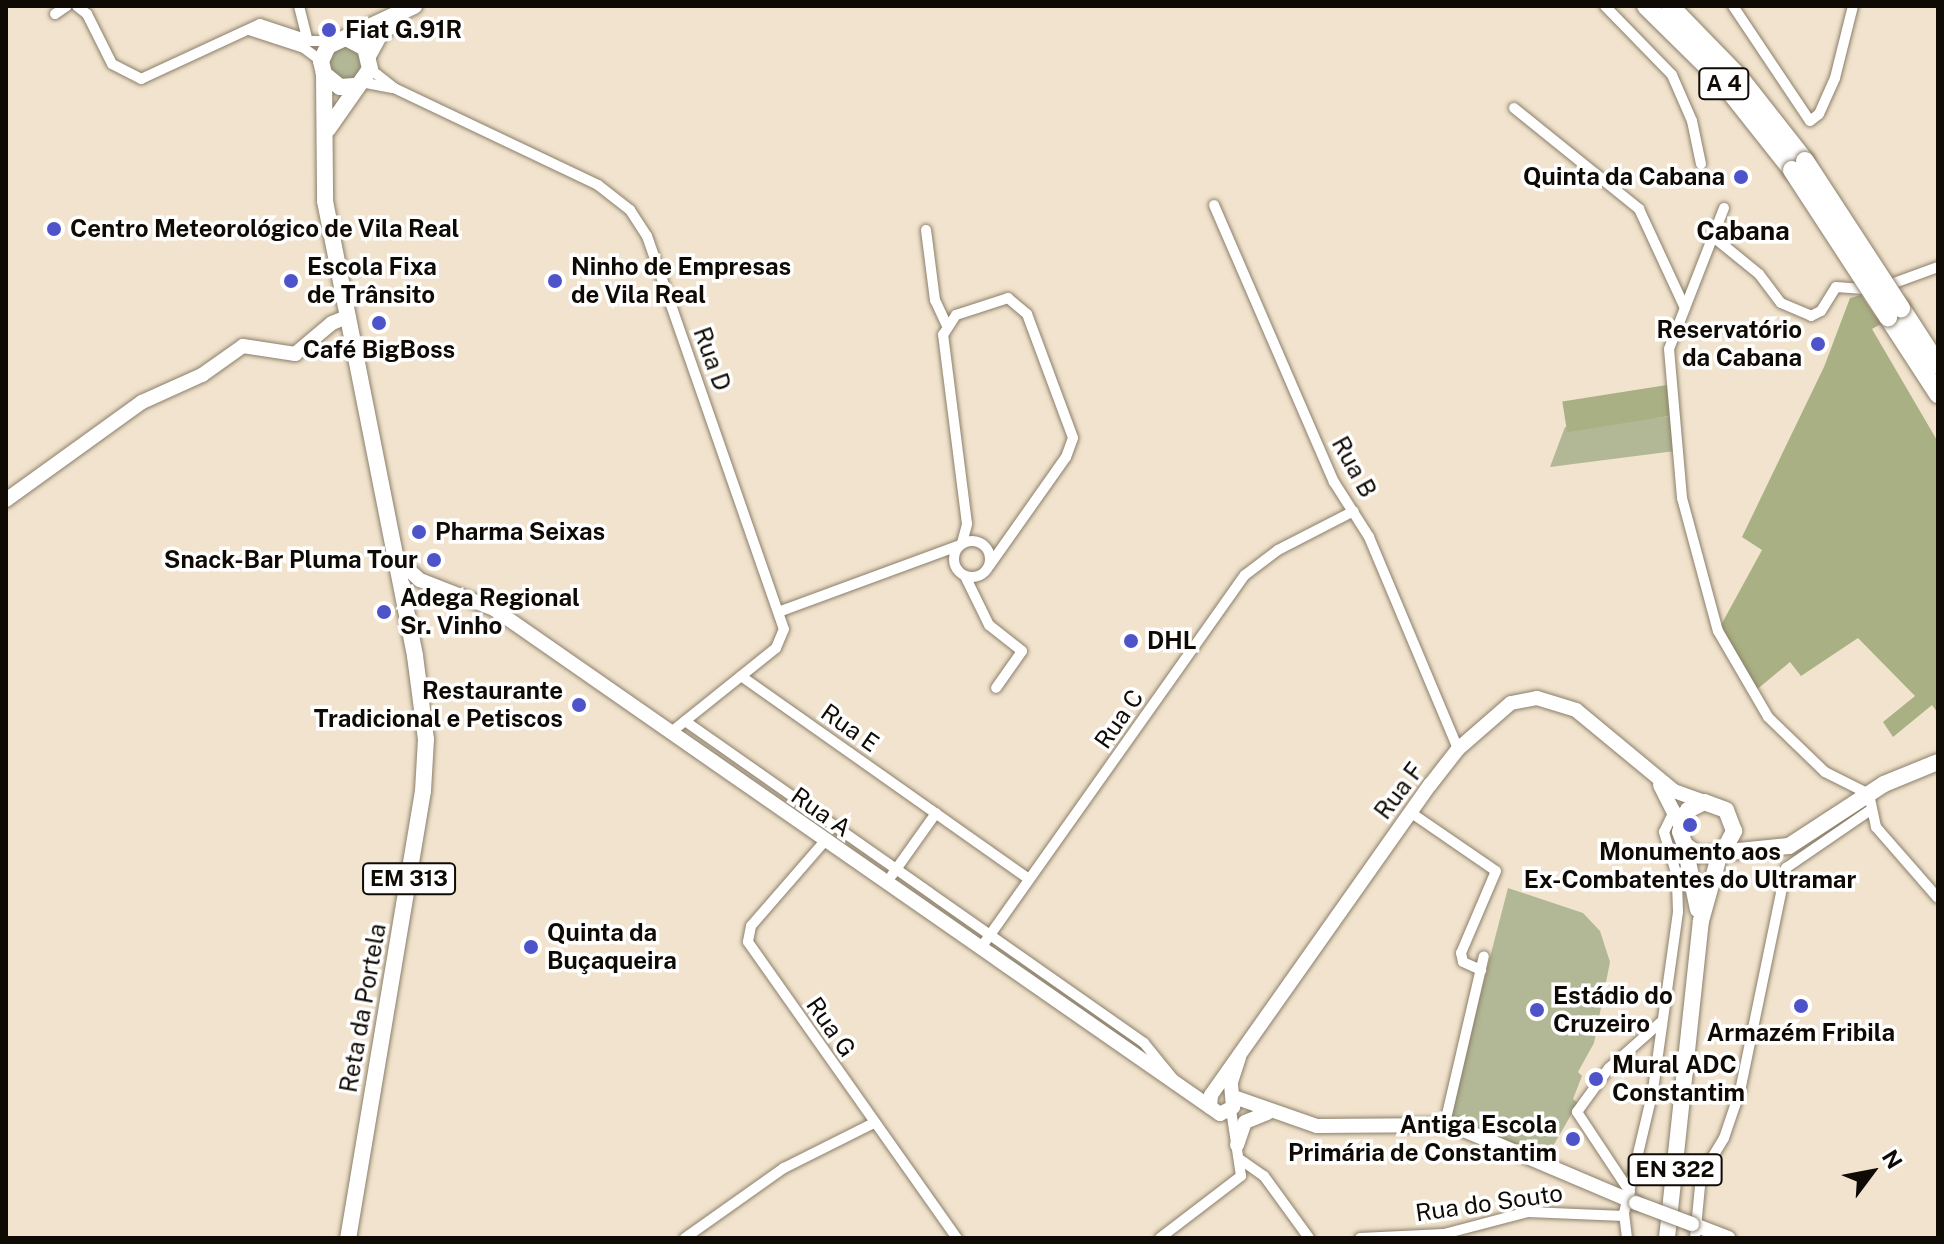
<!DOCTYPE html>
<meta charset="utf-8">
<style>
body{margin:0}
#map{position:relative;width:1944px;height:1244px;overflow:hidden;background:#f1e3cd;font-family:"Public Sans",sans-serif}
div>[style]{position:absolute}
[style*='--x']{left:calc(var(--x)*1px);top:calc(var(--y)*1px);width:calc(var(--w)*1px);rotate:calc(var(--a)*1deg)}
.green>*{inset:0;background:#b2b896}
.forest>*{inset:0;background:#a9b083;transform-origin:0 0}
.roads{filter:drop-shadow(0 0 2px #8b7f6a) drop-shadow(0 0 2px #8b7f6a)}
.street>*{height:10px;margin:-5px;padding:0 5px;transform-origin:5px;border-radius:5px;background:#fff}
.street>.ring{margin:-5px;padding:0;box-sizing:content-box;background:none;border:10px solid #fff;border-radius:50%}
.secondary>*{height:14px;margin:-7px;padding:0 7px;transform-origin:7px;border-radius:7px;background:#fff}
.primary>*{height:16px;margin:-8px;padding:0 8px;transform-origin:8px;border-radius:8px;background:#fff}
.highway>*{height:18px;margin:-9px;padding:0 9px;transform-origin:9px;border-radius:9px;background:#fff}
.bridges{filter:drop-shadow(0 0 2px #8b7f6a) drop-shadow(0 0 2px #8b7f6a)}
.secondary-bridge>*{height:14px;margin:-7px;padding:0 7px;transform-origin:7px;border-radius:7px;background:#fff}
.highway-bridge>*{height:18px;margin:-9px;padding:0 9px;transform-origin:9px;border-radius:9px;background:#fff}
.dots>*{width:22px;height:22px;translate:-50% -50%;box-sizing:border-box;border:4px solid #fff;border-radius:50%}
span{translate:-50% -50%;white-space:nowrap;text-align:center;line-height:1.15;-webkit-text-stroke:7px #fff;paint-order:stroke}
.shield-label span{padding:2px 6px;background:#fff;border:2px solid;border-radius:6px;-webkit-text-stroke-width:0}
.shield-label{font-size:22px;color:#0f0a04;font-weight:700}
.poi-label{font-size:24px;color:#0f0a04;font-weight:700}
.left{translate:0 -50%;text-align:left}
.right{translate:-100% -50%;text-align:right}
.street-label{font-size:24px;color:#0f0a04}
.neighbourhood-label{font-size:26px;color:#0f0a04;font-weight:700}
.frame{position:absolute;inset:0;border:8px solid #0f0a04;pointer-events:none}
.north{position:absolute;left:1832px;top:1132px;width:80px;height:80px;-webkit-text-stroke:6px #fff;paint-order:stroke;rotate:58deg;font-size:22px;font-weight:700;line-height:32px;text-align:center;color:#0f0a04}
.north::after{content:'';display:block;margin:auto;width:28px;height:36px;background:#0f0a04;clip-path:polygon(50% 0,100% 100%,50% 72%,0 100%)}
</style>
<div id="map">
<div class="green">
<i style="clip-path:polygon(353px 46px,365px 61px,358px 78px,346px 82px,330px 75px,327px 58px,334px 48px)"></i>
<i style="clip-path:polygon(1672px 416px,1675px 451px,1550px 467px,1565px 427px)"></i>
<i style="clip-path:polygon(1508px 888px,1583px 913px,1600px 931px,1610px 962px,1594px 1043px,1578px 1072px,1582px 1076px,1573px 1099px,1578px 1103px,1549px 1153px,1538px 1147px,1534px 1155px,1449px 1115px)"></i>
</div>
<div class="forest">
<i style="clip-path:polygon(1861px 295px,1881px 324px,1872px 329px,1938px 442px,1938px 713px,1932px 705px,1893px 737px,1883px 722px,1915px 696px,1858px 638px,1801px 676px,1790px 662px,1755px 691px,1721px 625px,1762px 550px,1742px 537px,1824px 367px,1850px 298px)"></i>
<i style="left:1667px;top:385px;width:31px;height:106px;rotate:81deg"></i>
</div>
<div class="roads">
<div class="street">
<i style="--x:77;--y:6;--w:13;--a:39"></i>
<i style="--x:87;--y:14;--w:56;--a:63.4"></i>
<i style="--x:112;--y:64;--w:33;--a:27"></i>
<i style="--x:141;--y:79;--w:131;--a:-24.8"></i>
<i style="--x:260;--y:24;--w:54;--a:18.4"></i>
<i style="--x:311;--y:41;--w:21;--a:0"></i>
<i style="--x:299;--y:6;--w:34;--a:76"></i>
<i style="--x:1605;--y:6;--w:96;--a:45.8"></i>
<i style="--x:1672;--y:75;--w:50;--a:66.5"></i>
<i style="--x:1692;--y:121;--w:44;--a:78.2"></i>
<i style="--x:1733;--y:6;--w:138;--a:56.2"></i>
<i style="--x:1810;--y:121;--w:11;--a:-38"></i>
<i style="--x:1819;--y:114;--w:39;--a:-66"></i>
<i style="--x:1835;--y:78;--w:74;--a:-76"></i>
<i style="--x:55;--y:14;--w:14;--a:-34"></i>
<i style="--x:249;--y:30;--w:58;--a:18.1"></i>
<i style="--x:304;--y:48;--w:21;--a:37"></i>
<i style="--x:370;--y:69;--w:31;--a:38"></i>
<i style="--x:394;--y:88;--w:226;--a:25.4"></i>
<i style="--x:598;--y:185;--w:41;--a:38"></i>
<i style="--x:630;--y:210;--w:31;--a:57"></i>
<i style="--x:647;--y:236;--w:416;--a:70.8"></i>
<i style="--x:784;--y:629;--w:21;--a:113"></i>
<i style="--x:776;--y:648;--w:136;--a:141.3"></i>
<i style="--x:361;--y:82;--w:32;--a:11"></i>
<i style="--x:1514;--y:108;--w:161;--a:38.9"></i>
<i style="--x:1639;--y:209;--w:109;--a:65.1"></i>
<i style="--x:1214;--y:205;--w:302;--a:66.6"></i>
<i style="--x:1334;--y:482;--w:65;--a:57.5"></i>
<i style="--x:1369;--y:537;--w:230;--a:67.2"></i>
<i style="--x:1724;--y:208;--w:151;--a:111.3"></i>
<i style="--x:1669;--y:349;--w:150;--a:85"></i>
<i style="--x:1682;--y:498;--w:138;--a:74.9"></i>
<i style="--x:1718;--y:631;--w:99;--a:59.8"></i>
<i style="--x:1768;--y:717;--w:79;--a:44"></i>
<i style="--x:1825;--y:772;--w:49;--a:26.6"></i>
<i style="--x:1869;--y:794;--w:34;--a:78"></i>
<i style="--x:1876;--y:827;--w:94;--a:48.9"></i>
<i style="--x:926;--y:230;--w:71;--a:82.7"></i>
<i style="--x:935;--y:300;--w:26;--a:65"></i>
<i style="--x:1711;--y:235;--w:62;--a:39.1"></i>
<i style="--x:1759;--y:274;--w:36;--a:53"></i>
<i style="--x:1781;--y:303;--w:33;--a:23"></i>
<i style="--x:1811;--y:316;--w:11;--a:-27"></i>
<i style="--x:1821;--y:311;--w:28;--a:-58"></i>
<i style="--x:1836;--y:287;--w:39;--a:4"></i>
<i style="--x:1875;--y:290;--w:67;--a:-20.1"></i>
<i class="ring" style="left:954px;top:541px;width:26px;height:26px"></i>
<i style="--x:962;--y:543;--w:20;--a:-75"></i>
<i style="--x:967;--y:524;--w:191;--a:-97.2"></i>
<i style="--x:943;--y:335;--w:24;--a:-57"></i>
<i style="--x:956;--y:315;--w:55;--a:-18.1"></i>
<i style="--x:1008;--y:298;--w:25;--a:40"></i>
<i style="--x:1027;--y:314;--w:132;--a:69.6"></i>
<i style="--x:1073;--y:438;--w:20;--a:110"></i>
<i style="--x:1066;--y:457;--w:133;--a:125.2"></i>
<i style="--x:965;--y:576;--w:55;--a:63.9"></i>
<i style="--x:989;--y:625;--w:42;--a:38.2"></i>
<i style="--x:1022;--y:651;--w:45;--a:125.1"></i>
<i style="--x:781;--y:611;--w:189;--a:-20.2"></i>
<i style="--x:741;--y:676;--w:352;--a:35.2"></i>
<i style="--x:685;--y:721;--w:561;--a:35.05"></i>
<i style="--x:1144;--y:1043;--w:49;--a:50.8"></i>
<i style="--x:1410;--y:812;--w:104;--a:34.5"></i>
<i style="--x:1496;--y:871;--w:89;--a:113.1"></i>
<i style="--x:1461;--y:953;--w:9;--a:77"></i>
<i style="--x:1463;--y:962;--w:20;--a:24"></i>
<i style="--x:824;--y:842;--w:111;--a:131"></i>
<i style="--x:751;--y:926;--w:16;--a:101"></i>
<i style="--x:748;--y:942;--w:362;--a:54.8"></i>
<i style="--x:892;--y:875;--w:76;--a:-54.6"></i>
<i style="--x:980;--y:949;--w:458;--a:-54.7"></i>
<i style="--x:1245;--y:575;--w:41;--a:-37.1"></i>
<i style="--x:1278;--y:550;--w:85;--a:-27.2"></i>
<i style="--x:1445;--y:1123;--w:171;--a:-76.9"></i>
<i style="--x:1241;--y:1160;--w:28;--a:35"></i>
<i style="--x:1264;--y:1176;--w:77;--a:54"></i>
<i style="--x:1630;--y:1192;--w:96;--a:-123.5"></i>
<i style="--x:1577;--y:1112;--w:54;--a:-54"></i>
<i style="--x:1609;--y:1068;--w:69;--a:-41.5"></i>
<i style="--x:685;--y:1238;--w:121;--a:-35.3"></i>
<i style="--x:784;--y:1168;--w:101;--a:-26.6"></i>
<i style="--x:1160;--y:1238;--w:102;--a:-37.4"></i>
<i style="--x:1241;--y:1176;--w:67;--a:-98.6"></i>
<i style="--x:1360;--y:1238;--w:84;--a:-2.7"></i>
<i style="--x:1444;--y:1234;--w:87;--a:-14.7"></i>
<i style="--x:1528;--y:1212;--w:96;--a:2.4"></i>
<i style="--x:1627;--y:1238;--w:25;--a:-97"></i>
<i style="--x:1624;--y:1213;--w:126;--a:-76.7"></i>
<i style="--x:1653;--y:1090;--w:180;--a:-82"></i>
<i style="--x:1678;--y:912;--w:36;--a:-92"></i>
<i style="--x:1677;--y:876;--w:46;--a:-106.5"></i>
<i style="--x:1664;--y:832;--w:25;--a:-64"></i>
<i style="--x:1695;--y:1238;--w:62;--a:-84.5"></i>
<i style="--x:1701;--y:1176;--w:44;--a:-58.8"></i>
<i style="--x:1724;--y:1138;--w:50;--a:-71.2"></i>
<i style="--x:1740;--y:1091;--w:228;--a:-78.3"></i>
<i style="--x:1786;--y:868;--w:101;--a:-34.5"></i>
</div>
<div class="secondary">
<i style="--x:6;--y:500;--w:168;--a:-35.8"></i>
<i style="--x:142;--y:402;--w:66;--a:-24.2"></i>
<i style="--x:202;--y:375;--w:50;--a:-35.3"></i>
<i style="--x:243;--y:346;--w:53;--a:8.7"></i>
<i style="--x:295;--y:354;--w:48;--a:-40"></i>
<i style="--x:332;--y:323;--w:16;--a:-22"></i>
<i style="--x:395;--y:557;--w:34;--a:43"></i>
<i style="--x:420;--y:580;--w:79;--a:21.4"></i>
<i style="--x:494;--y:609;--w:884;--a:34.82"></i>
<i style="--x:1220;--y:1114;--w:15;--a:-28"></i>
<i style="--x:1233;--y:1107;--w:25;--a:-95"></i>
<i style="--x:1231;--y:1082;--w:26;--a:-72"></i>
<i style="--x:1660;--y:785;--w:45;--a:63.4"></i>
<i style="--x:1234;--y:1097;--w:88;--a:19.3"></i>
<i style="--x:1317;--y:1126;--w:135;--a:-0.4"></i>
<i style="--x:1452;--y:1125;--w:200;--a:23"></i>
<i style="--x:1210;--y:1107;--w:12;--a:-85"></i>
<i style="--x:1211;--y:1095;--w:380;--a:-54.8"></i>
<i style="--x:1430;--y:785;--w:46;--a:-52.1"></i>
<i style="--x:1458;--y:749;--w:70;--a:-41"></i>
<i style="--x:1511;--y:703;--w:26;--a:-11"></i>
<i style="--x:1537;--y:698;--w:41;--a:17.1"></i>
<i style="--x:1576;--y:710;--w:127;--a:39.6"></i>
<i style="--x:1674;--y:791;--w:32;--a:20"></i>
<i style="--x:1237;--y:1145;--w:24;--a:-71"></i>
<i style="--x:1245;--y:1122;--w:24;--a:-22"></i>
<i style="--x:1692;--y:1224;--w:39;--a:21"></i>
</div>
<div class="primary">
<i style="--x:369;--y:54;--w:23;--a:-61"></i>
<i style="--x:380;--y:34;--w:23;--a:-38"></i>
<i style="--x:324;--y:74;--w:127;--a:89.5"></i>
<i style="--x:325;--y:201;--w:464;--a:78.8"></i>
<i style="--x:415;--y:656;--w:84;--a:82.5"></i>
<i style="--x:426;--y:739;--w:52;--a:93.3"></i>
<i style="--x:423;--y:791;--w:453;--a:99.5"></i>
<i style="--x:354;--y:86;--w:14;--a:176"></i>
<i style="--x:340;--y:87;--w:21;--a:-141"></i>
<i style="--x:324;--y:74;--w:13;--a:-103"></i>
<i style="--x:321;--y:61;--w:17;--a:-65"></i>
<i style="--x:328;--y:46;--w:95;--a:-24.9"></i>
<i style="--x:328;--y:129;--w:73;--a:-55"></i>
<i style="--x:370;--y:69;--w:22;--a:-103"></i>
<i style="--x:365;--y:48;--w:21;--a:-152"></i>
<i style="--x:1685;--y:847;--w:64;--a:78.3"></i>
<i style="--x:1723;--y:852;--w:24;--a:-62"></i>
<i style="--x:1734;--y:831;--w:22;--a:-111"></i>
<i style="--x:1726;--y:810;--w:23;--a:-160"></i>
<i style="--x:1704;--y:802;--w:18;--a:153"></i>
<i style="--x:1688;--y:810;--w:23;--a:110"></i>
<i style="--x:1680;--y:832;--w:14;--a:69"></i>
<i style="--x:1685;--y:845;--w:17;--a:36"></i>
<i style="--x:1699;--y:855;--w:90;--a:-5.7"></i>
<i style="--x:1789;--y:846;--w:113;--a:-33.1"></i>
<i style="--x:1884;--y:784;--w:58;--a:-22.2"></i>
<i style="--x:1667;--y:1238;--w:319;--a:-83.9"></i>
<i style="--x:1701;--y:921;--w:71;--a:-74.4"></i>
</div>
<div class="highway">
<i style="--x:1646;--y:6;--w:104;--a:44.6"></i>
<i style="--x:1720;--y:79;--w:116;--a:51.6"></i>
<i style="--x:1670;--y:6;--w:100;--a:45.8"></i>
<i style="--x:1740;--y:78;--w:105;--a:51.9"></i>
<i style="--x:1901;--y:308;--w:68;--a:57"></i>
<i style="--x:1888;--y:317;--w:92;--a:57"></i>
</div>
</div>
<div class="bridges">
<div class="secondary-bridge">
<i style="--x:1636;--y:1203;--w:60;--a:20.6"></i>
</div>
<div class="highway-bridge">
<i style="--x:1805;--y:161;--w:176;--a:56.9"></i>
<i style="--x:1792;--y:170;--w:176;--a:56.9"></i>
</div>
</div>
<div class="dots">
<i style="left:329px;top:30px;background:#4e53c9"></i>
<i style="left:1741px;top:177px;background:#4e53c9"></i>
<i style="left:54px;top:229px;background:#4e53c9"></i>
<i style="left:291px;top:281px;background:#4e53c9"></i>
<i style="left:555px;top:281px;background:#4e53c9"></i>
<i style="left:379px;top:323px;background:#4e53c9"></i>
<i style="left:1818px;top:344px;background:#4e53c9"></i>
<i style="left:419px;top:532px;background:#4e53c9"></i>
<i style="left:434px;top:560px;background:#4e53c9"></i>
<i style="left:384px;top:612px;background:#4e53c9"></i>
<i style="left:1131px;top:641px;background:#4e53c9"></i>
<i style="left:579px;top:705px;background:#4e53c9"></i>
<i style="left:1690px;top:825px;background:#4e53c9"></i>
<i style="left:531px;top:947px;background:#4e53c9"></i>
<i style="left:1801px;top:1006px;background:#4e53c9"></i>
<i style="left:1537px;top:1010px;background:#4e53c9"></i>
<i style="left:1596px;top:1079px;background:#4e53c9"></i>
<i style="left:1573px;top:1139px;background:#4e53c9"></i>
</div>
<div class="shield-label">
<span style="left:1724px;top:84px">A 4</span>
<span style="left:409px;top:879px">EM 313</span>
<span style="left:1675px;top:1170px">EN 322</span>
</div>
<div class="poi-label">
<span class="left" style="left:345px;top:30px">Fiat G.91R</span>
<span class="right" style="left:1725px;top:177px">Quinta da Cabana</span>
<span class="left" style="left:70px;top:229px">Centro Meteorológico de Vila Real</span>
<span class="left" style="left:307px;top:281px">Escola Fixa<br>de Trânsito</span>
<span class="left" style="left:571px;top:281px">Ninho de Empresas<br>de Vila Real</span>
<span class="right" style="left:1802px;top:344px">Reservatório<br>da Cabana</span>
<span style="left:379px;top:350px">Café BigBoss</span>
<span class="left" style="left:435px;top:532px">Pharma Seixas</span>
<span class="right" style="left:418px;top:560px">Snack-Bar Pluma Tour</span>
<span class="left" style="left:400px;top:612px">Adega Regional<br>Sr. Vinho</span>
<span class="left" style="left:1147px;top:641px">DHL</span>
<span class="right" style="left:563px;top:705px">Restaurante<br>Tradicional e Petiscos</span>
<span style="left:1690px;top:866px">Monumento aos<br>Ex-Combatentes do Ultramar</span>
<span class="left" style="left:547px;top:947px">Quinta da<br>Buçaqueira</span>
<span class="left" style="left:1553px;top:1010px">Estádio do<br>Cruzeiro</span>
<span style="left:1801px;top:1033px">Armazém Fribila</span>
<span class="left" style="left:1612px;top:1079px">Mural ADC<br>Constantim</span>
<span class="right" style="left:1557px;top:1139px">Antiga Escola<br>Primária de Constantim</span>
</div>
<div class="street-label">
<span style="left:712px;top:359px;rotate:70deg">Rua D</span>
<span style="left:1354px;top:467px;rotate:61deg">Rua B</span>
<span style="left:1119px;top:719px;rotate:-55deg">Rua C</span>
<span style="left:850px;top:728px;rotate:35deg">Rua E</span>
<span style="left:1399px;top:791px;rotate:-53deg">Rua F</span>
<span style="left:821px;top:812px;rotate:35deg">Rua A</span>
<span style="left:363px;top:1008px;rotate:-80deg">Reta da Portela</span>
<span style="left:831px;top:1027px;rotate:55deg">Rua G</span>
<span style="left:1489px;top:1203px;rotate:-8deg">Rua do Souto</span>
</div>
<div class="neighbourhood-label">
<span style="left:1743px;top:231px">Cabana</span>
</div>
<div class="frame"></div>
<div class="north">N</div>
</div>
